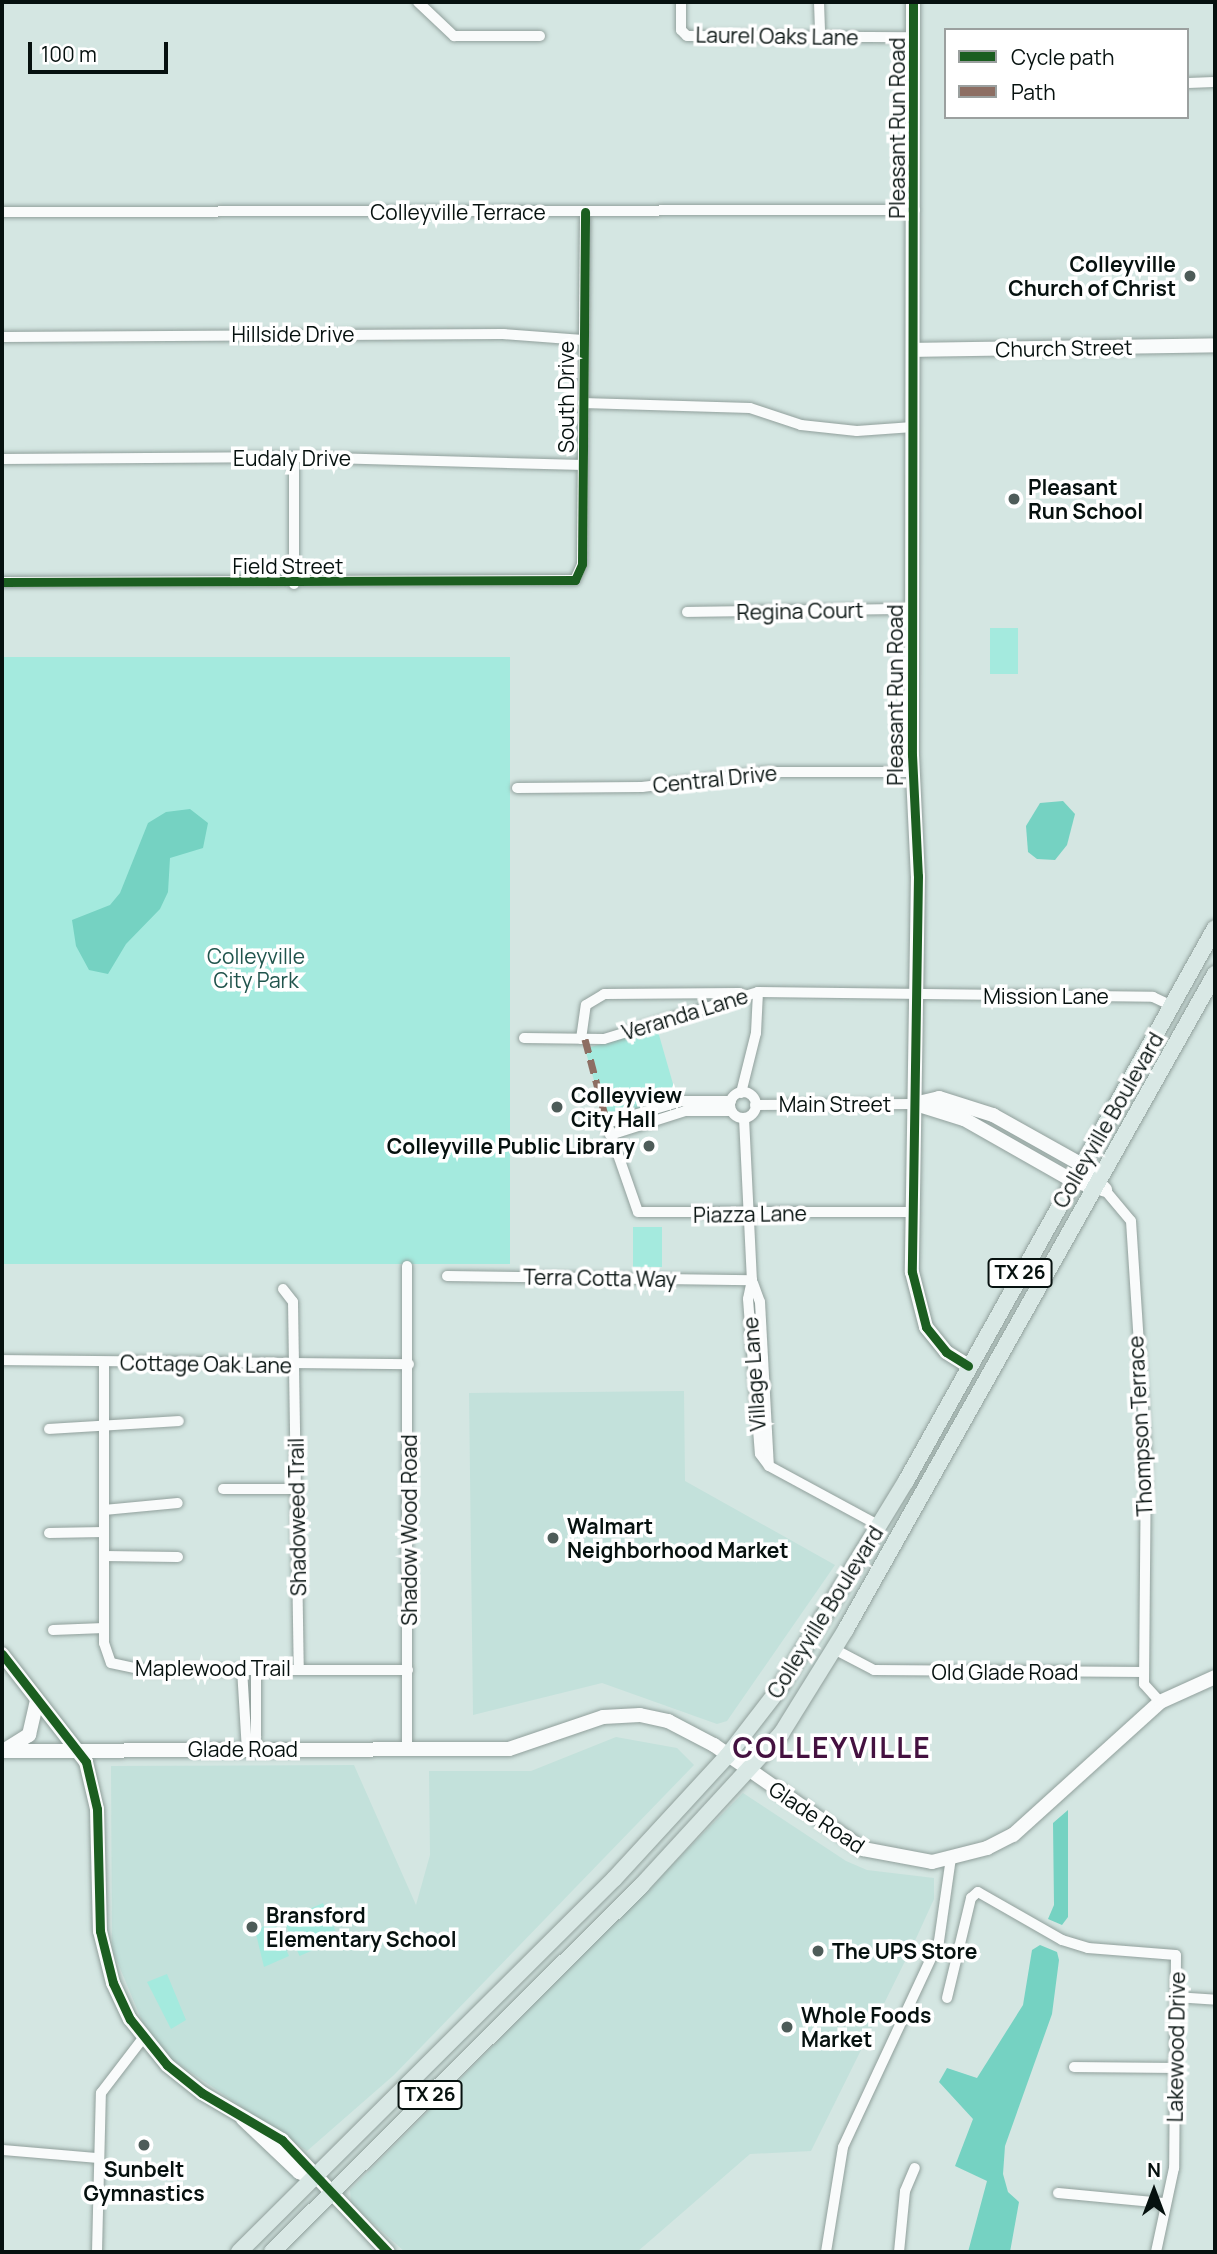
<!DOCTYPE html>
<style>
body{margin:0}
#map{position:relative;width:1217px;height:2254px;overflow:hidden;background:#d4e6e2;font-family:Manrope,sans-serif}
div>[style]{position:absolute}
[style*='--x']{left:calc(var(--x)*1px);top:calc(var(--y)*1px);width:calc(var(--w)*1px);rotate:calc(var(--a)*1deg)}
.built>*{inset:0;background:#c3e1db}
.green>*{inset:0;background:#a4eade;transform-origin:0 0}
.water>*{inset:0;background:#75d2c2}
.roads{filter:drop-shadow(0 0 2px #91a09c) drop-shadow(0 0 2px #91a09c)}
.street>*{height:10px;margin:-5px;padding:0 5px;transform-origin:5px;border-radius:5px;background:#f9fbfb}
.street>.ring{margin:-5px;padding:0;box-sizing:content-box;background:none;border:10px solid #f9fbfb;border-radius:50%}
.secondary>*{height:14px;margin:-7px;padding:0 7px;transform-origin:7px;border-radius:7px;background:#f9fbfb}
.primary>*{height:16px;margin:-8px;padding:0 8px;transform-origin:8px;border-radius:8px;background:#d9e8e5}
.quiet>*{height:7px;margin-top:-3.5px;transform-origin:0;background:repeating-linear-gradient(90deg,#8d6e63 0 14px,transparent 0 21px)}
.cycleway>*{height:9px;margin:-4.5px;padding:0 4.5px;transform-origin:4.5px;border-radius:4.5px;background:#1b5e20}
.dots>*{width:19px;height:19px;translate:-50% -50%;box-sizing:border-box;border:4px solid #fff;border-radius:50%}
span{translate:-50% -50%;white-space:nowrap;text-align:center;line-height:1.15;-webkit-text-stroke:7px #fff;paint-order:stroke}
.shield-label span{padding:2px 5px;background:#fff;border:2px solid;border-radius:5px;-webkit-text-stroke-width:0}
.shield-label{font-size:19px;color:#06110f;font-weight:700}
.street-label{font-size:21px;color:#06110f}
.poi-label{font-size:21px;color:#06110f;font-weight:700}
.right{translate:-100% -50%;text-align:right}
.left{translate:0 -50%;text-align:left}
.park-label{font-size:21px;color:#20544c}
.district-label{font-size:28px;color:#441140;font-weight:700;letter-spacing:2px}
.frame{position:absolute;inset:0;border:4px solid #06110f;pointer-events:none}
.legend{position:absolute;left:944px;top:28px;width:245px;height:91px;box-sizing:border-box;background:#fff;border:2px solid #9ba09f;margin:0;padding:9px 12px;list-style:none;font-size:21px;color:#06110f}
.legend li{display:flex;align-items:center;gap:14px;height:35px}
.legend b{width:35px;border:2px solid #9ba09f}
.north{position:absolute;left:1119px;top:2156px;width:70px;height:70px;-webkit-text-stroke:5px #fff;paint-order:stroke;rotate:0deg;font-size:19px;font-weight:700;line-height:28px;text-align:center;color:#06110f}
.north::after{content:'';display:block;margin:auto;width:24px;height:32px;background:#06110f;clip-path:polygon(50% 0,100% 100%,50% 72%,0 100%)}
.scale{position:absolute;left:28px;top:42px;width:140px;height:32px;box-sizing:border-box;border:4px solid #06110f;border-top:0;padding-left:9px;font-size:21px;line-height:24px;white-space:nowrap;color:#06110f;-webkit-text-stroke:5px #fff;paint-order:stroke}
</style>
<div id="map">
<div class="built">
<i style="clip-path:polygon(684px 1391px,685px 1481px,835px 1565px,727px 1721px,717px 1724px,602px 1683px,473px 1715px,469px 1393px)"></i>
<i style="clip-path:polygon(616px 1737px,677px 1748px,694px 1765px,394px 2075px,307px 2151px,167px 2056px,143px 2023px,112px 1949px,111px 1766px,354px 1765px,416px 1905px,430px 1855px,429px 1771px,531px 1771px)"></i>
<i style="clip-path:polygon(743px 1793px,846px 1861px,867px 1870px,934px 1878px,934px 1899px,913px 1945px,811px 2151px,750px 2154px,637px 2252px,405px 2252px,351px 2203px,350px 2190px)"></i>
</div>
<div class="green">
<i style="left:990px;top:628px;width:28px;height:46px"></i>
<i style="left:2px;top:657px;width:508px;height:607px"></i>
<i style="left:657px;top:1028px;width:72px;height:75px;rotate:74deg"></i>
<i style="left:633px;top:1227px;width:29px;height:40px"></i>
<i style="left:323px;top:1903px;width:39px;height:43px;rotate:66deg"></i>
<i style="clip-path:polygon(274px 1922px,289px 1956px,264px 1967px,255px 1930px)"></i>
<i style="clip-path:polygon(167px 1974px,186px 2020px,171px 2029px,147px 1982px)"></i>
</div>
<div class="water">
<i style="clip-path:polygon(1063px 801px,1075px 814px,1067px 845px,1055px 860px,1037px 859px,1028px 852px,1026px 826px,1040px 803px)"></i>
<i style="clip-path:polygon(190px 809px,208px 823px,203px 848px,170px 858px,168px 892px,160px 909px,126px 944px,108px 974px,89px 970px,76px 946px,72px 920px,110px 905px,120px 893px,148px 823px,166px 812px)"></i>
<i style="clip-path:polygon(1068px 1810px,1068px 1917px,1062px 1925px,1048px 1919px,1054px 1905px,1053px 1823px)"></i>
<i style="clip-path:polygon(1040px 1945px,1057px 1952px,1059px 1960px,1052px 2014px,1005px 2146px,1003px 2174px,1008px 2192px,1019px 2202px,1010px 2252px,968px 2252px,987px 2181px,955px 2166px,973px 2119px,939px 2082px,947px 2068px,977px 2078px,1023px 2005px,1032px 1950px)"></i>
</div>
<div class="roads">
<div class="street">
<i style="--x:418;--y:2;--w:50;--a:43.4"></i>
<i style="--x:454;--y:36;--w:86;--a:0"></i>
<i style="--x:681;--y:2;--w:28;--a:90"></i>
<i style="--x:681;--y:30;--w:8;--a:45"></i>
<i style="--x:687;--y:36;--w:227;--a:0.3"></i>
<i style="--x:819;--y:2;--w:35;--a:88"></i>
<i style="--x:1187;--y:83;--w:28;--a:-2"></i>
<i style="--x:2;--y:212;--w:913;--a:-0.13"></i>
<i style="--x:2;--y:337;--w:501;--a:-0.34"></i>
<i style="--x:503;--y:334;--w:80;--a:4.3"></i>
<i style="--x:583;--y:403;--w:167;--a:1.7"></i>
<i style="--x:750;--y:408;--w:54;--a:18.4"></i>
<i style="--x:801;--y:425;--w:56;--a:6.1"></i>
<i style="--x:857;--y:431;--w:56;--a:-4.1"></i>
<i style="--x:2;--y:459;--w:292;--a:-0.4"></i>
<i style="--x:294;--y:457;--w:289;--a:1.6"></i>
<i style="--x:2;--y:582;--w:573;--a:-0.2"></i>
<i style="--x:575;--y:580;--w:17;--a:-66"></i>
<i style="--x:582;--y:564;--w:352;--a:-89.5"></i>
<i style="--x:294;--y:584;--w:127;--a:-90"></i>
<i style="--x:687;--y:612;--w:225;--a:-0.8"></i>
<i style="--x:517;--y:788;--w:125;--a:-0.5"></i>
<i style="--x:642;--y:787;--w:126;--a:-6.8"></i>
<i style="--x:767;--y:772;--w:146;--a:0"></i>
<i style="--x:524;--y:1038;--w:80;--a:0.7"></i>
<i style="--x:604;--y:1039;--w:161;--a:-17"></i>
<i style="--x:758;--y:992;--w:395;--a:0.7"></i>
<i style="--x:1153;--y:997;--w:23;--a:25"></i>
<i style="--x:581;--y:1039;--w:34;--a:-82"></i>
<i style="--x:586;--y:1005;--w:21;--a:-31"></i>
<i style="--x:604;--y:994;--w:136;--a:-0.4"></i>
<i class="ring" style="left:730px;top:1092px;width:16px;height:16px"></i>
<i style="--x:741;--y:1093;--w:62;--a:-76"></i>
<i style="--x:756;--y:1033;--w:41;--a:-87.2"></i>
<i style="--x:731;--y:1101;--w:49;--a:180"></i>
<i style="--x:682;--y:1101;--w:78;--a:163.7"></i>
<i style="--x:607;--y:1123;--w:94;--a:70.8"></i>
<i style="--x:638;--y:1212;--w:275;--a:0"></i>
<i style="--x:755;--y:1105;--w:159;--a:-0.4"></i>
<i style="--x:744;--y:1118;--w:162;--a:87.2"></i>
<i style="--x:752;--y:1280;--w:19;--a:102"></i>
<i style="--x:748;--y:1299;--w:155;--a:85.6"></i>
<i style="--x:760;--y:1454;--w:15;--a:53"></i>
<i style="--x:769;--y:1466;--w:126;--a:28.4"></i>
<i style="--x:610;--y:1135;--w:79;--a:-17.7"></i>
<i style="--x:685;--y:1111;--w:46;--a:0"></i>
<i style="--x:1105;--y:1190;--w:40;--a:50"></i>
<i style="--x:1131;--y:1221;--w:235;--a:86.3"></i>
<i style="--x:1146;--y:1456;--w:228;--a:90.5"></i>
<i style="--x:1144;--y:1684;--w:24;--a:48"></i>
<i style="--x:407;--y:1266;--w:483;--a:90"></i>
<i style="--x:447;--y:1276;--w:305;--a:0.8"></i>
<i style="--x:753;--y:1283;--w:20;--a:70"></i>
<i style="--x:760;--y:1302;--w:164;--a:86.9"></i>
<i style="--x:283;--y:1289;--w:16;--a:52"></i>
<i style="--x:293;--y:1302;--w:366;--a:89.1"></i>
<i style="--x:2;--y:1360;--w:407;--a:0.6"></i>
<i style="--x:104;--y:1362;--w:281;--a:90"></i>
<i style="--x:104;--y:1643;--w:21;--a:71"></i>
<i style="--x:111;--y:1663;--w:34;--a:12"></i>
<i style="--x:144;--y:1670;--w:264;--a:0"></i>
<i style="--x:49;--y:1429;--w:130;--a:-3.5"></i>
<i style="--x:223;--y:1489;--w:76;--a:0"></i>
<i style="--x:104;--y:1510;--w:74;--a:-5.4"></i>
<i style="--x:49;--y:1533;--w:55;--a:-1"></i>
<i style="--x:104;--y:1556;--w:74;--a:0.8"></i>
<i style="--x:53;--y:1630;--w:51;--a:-2.2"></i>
<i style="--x:834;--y:1649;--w:45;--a:27.7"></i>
<i style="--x:874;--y:1670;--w:270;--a:0.4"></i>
<i style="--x:242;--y:1669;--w:81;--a:86.5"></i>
<i style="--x:247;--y:1750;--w:16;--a:-55"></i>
<i style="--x:256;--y:1737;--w:68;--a:-90"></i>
<i style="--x:1176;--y:1997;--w:39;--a:4"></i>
<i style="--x:947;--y:1998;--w:103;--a:-76.5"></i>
<i style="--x:971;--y:1898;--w:9;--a:-41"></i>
<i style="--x:978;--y:1892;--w:97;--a:29.7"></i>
<i style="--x:1062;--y:1940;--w:27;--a:17"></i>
<i style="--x:1088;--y:1948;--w:88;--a:4.5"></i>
<i style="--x:1176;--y:1955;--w:213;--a:90.5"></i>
<i style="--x:1174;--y:2168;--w:86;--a:102.1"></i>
<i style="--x:1074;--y:2067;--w:99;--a:0.6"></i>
<i style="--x:2;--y:2150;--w:95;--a:4.8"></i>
<i style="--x:1058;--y:2193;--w:106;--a:5.4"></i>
<i style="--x:97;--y:2252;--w:159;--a:-88.6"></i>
<i style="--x:101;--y:2093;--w:69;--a:-52.6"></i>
<i style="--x:826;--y:2252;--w:106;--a:-80.8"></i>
<i style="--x:843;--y:2147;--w:227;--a:-65"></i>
<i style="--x:939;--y:1941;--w:84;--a:-81.8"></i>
<i style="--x:899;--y:2252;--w:61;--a:-84.4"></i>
<i style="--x:905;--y:2191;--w:25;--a:-67"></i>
</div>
<div class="secondary">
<i style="--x:913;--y:2;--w:753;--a:90.08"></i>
<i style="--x:912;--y:755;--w:121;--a:87.2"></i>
<i style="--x:918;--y:876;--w:396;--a:90.9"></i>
<i style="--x:912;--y:1272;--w:57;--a:75.7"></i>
<i style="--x:926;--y:1327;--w:32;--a:51"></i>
<i style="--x:946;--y:1352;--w:26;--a:32"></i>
<i style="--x:913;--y:350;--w:302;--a:-0.9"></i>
<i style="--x:914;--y:1104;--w:26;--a:-13"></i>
<i style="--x:939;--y:1098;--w:57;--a:17.5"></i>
<i style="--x:993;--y:1115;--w:102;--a:29.3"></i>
<i style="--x:1082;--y:1165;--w:34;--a:47"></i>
<i style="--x:916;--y:1104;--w:50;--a:17.4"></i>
<i style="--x:964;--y:1119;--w:125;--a:29.6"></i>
<i style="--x:1073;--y:1181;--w:31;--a:15"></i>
<i style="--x:2;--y:1654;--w:137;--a:52.1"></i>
<i style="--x:86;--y:1762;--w:48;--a:76.8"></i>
<i style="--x:97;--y:1809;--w:122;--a:88.6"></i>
<i style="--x:100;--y:1931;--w:54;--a:76"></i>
<i style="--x:113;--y:1983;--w:40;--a:65"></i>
<i style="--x:130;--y:2019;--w:59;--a:51.2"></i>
<i style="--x:167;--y:2065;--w:45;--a:38.7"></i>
<i style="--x:202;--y:2093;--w:93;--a:30.4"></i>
<i style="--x:282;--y:2140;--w:154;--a:46.6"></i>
<i style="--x:8;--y:1748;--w:25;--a:-32"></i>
<i style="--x:29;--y:1735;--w:35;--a:-77"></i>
<i style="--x:2;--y:1751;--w:507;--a:-0.23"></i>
<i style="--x:509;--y:1749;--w:99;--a:-18.8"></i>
<i style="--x:603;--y:1717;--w:37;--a:-3"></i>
<i style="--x:640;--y:1715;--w:29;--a:12"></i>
<i style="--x:668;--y:1721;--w:52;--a:27.6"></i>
<i style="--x:714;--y:1745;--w:182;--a:34.9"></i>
<i style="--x:863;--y:1849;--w:70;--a:10.7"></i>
<i style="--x:932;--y:1862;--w:57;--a:-14.3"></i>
<i style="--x:987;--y:1848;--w:29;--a:-27"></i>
<i style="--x:1013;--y:1835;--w:198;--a:-42.1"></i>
<i style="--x:1160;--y:1702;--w:60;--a:-24.4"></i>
<i style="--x:243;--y:2119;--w:77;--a:43.4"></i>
<i style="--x:299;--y:2172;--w:18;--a:22"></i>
</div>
<div class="primary">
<i style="--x:239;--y:2252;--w:529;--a:-44.85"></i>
<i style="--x:614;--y:1879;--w:168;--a:-47.4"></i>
<i style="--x:728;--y:1755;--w:83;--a:-52.3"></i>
<i style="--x:779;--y:1689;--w:244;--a:-58.6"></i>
<i style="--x:906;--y:1481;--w:633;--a:-60.8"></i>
<i style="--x:272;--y:2252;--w:520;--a:-44.77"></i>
<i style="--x:641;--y:1886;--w:207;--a:-47.4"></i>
<i style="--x:781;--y:1734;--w:123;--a:-58.2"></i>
<i style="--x:846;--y:1629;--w:752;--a:-60.6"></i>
</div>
</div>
<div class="quiet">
<i style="--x:585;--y:1039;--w:87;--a:75.3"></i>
</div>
<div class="cycleway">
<i style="--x:913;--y:2;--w:753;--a:90.08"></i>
<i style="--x:912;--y:755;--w:121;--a:87.2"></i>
<i style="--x:918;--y:876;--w:396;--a:90.9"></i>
<i style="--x:912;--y:1272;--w:57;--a:75.7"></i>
<i style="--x:926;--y:1327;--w:32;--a:51"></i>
<i style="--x:946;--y:1352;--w:26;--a:32"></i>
<i style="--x:2;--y:582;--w:573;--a:-0.2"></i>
<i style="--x:575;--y:580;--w:17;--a:-66"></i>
<i style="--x:582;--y:564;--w:352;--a:-89.5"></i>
<i style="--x:2;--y:1654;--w:137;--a:52.1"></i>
<i style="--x:86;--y:1762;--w:48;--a:76.8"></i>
<i style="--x:97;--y:1809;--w:122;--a:88.6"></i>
<i style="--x:100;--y:1931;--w:54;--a:76"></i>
<i style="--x:113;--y:1983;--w:40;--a:65"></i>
<i style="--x:130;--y:2019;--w:59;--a:51.2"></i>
<i style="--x:167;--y:2065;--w:45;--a:38.7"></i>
<i style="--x:202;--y:2093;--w:93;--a:30.4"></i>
<i style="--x:282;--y:2140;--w:154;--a:46.6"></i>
</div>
<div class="dots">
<i style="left:1190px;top:276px;background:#4e5c59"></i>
<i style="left:1014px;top:499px;background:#4e5c59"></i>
<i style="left:557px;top:1107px;background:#4e5c59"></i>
<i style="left:649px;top:1146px;background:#4e5c59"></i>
<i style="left:553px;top:1538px;background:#4e5c59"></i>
<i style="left:252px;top:1927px;background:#4e5c59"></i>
<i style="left:818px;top:1951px;background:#4e5c59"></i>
<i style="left:787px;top:2027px;background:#4e5c59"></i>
<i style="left:144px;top:2145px;background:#4e5c59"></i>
</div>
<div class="shield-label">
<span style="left:1020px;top:1273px">TX 26</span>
<span style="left:430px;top:2095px">TX 26</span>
</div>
<div class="street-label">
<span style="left:777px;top:36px;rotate:1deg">Laurel Oaks Lane</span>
<span style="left:897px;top:128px;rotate:-90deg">Pleasant Run Road</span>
<span style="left:458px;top:212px">Colleyville Terrace</span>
<span style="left:293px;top:334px">Hillside Drive</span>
<span style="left:1064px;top:348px;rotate:-1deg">Church Street</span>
<span style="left:566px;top:397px;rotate:-90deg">South Drive</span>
<span style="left:292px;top:458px">Eudaly Drive</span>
<span style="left:288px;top:566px">Field Street</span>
<span style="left:800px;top:611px;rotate:-1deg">Regina Court</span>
<span style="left:895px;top:695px;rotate:-90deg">Pleasant Run Road</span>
<span style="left:715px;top:779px;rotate:-6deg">Central Drive</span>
<span style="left:1046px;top:996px">Mission Lane</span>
<span style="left:685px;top:1014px;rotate:-17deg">Veranda Lane</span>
<span style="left:835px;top:1104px">Main Street</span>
<span style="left:1108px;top:1120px;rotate:-60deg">Colleyville Boulevard</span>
<span style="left:750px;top:1214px;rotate:-1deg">Piazza Lane</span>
<span style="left:600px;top:1278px;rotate:1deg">Terra Cotta Way</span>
<span style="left:206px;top:1364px;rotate:1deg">Cottage Oak Lane</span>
<span style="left:754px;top:1374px;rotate:-94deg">Village Lane</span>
<span style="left:1140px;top:1426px;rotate:-93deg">Thompson Terrace</span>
<span style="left:297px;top:1517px;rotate:-91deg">Shadoweed Trail</span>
<span style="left:409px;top:1530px;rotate:-90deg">Shadow Wood Road</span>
<span style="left:825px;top:1612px;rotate:-58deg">Colleyville Boulevard</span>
<span style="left:213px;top:1668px">Maplewood Trail</span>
<span style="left:1005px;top:1672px">Old Glade Road</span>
<span style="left:243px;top:1749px">Glade Road</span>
<span style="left:817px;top:1817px;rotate:34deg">Glade Road</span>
<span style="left:1176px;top:2047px;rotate:-89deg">Lakewood Drive</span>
</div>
<div class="poi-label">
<span class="right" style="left:1176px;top:276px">Colleyville<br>Church of Christ</span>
<span class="left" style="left:1028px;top:499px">Pleasant<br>Run School</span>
<span class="left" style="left:571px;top:1107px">Colleyview<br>City Hall</span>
<span class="right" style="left:635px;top:1146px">Colleyville Public Library</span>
<span class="left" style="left:567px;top:1538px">Walmart<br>Neighborhood Market</span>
<span class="left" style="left:266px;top:1927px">Bransford<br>Elementary School</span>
<span class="left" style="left:832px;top:1951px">The UPS Store</span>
<span class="left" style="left:801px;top:2027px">Whole Foods<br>Market</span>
<span style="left:144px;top:2181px">Sunbelt<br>Gymnastics</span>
</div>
<div class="park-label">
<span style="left:256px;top:968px">Colleyville<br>City Park</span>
</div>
<div class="district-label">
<span style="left:832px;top:1747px">COLLEYVILLE</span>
</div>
<div class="frame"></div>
<ul class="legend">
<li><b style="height:9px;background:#1b5e20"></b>Cycle path</li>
<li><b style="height:9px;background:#8d6e63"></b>Path</li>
</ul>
<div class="north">N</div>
<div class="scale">100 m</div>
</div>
